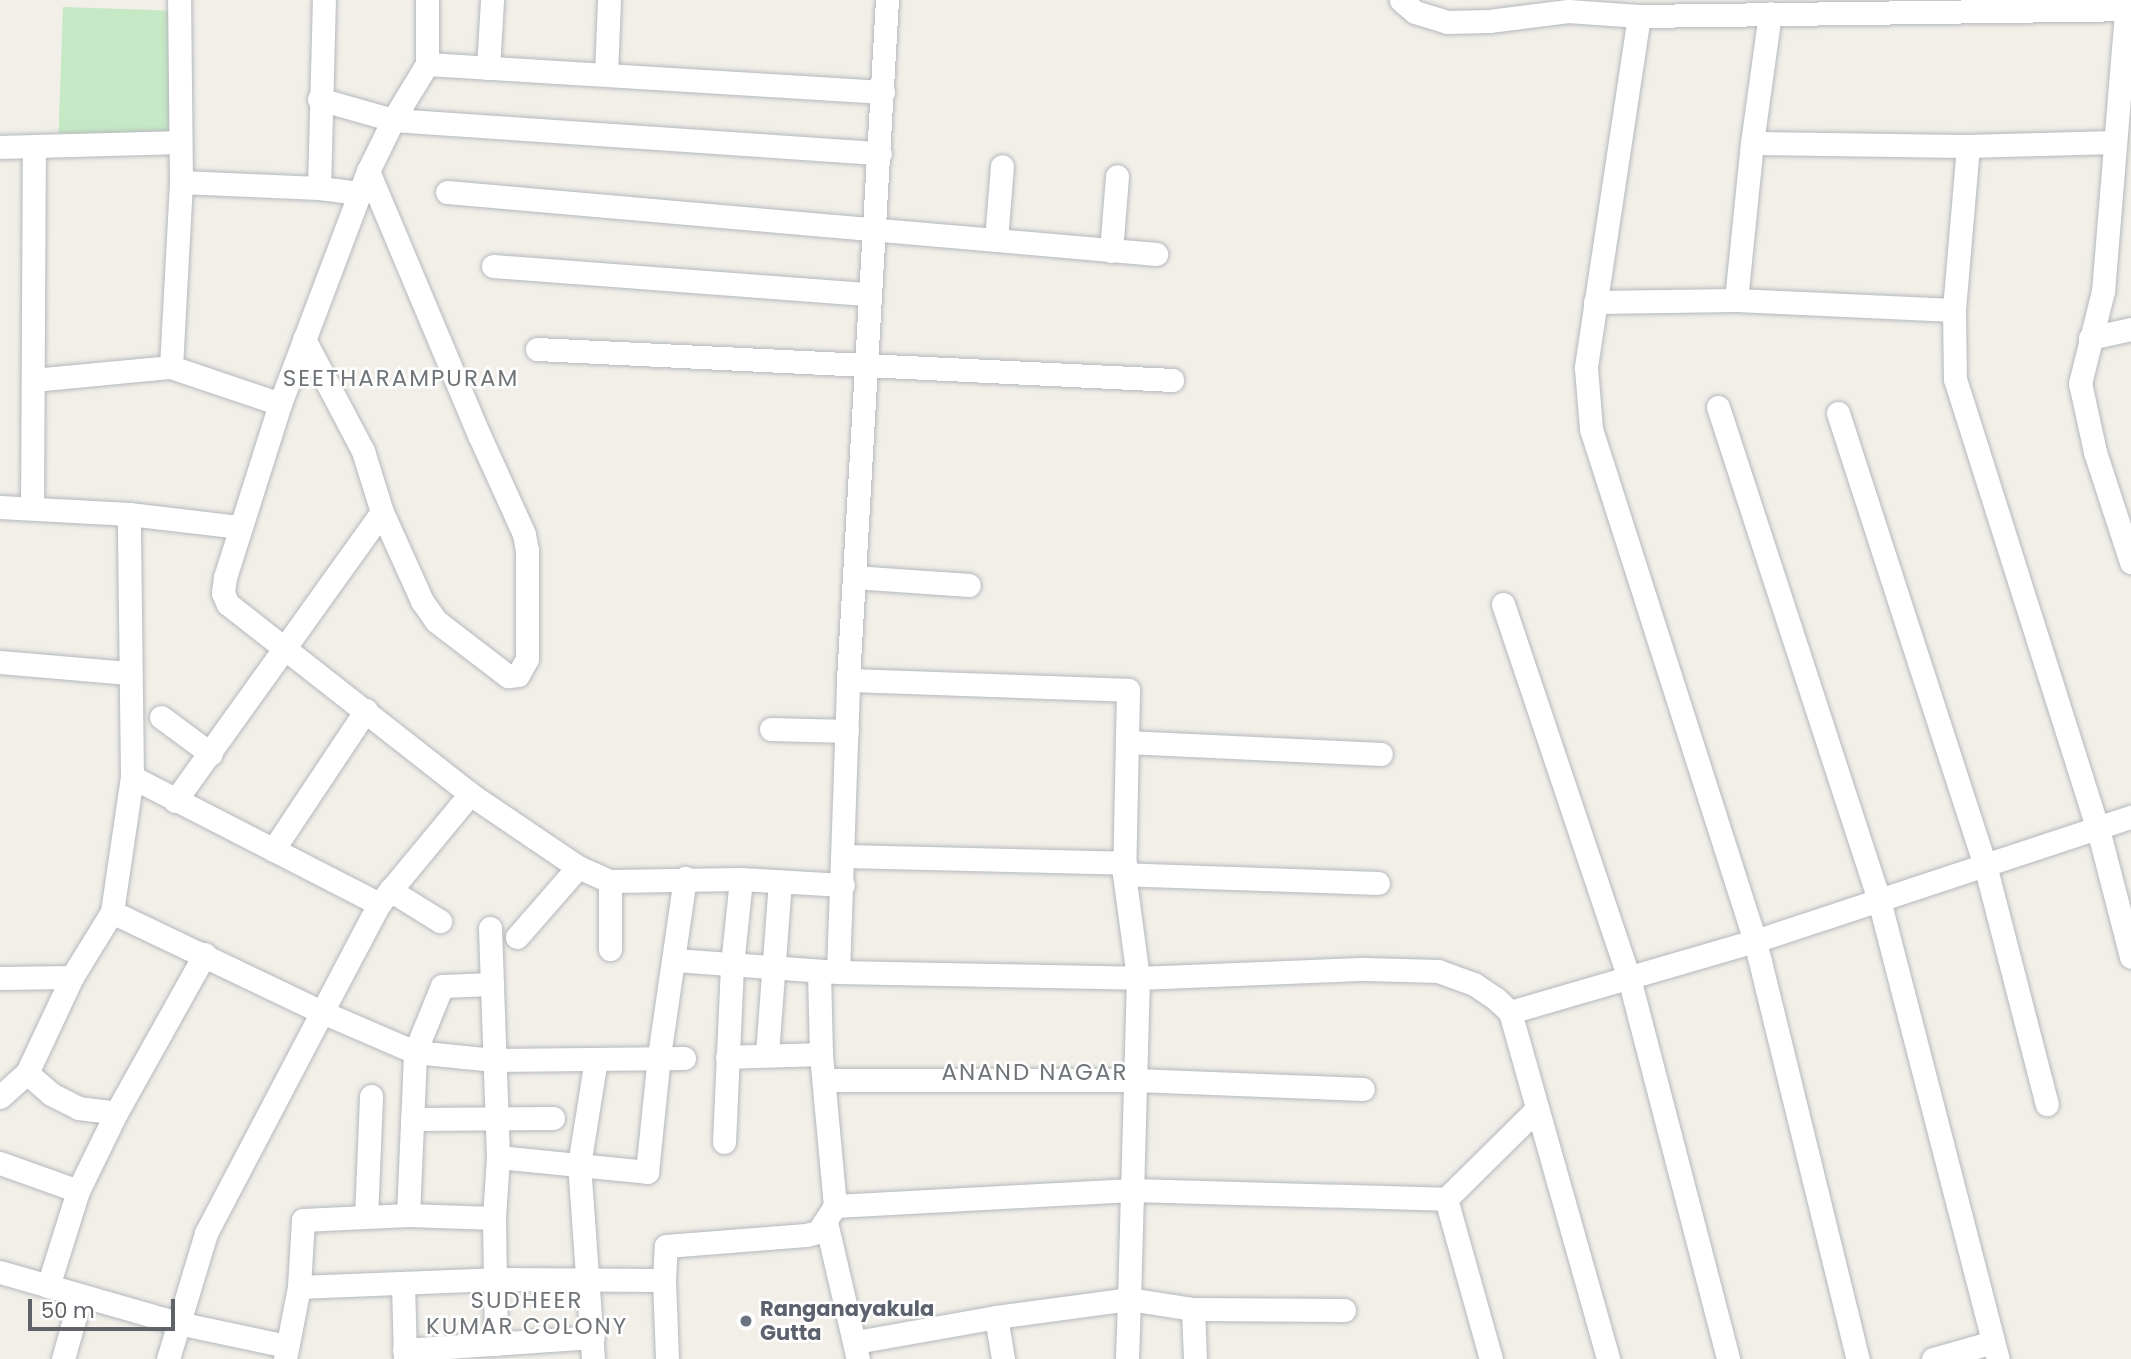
<!DOCTYPE html>
<style>
body{margin:0}
#map{position:relative;width:2131px;height:1359px;overflow:hidden;background:#f1efe8;font-family:Poppins,sans-serif}
div>[style]{position:absolute}
[style*='--x']{left:calc(var(--x)*1px);top:calc(var(--y)*1px);width:calc(var(--w)*1px);rotate:calc(var(--a)*1deg)}
.green>*{inset:0;background:#c5e8c5;transform-origin:0 0}
.roads{filter:drop-shadow(0 0 2px #b5b8bc) drop-shadow(0 0 2px #b5b8bc)}
.minor>*{height:23px;margin:-11.5px;padding:0 11.5px;transform-origin:11.5px;border-radius:11.5px;background:#fff}
.dots>*{width:19px;height:19px;translate:-50% -50%;box-sizing:border-box;border:4px solid #fff;border-radius:50%}
span{translate:-50% -50%;white-space:nowrap;text-align:center;line-height:1.15;-webkit-text-stroke:5px #fff;paint-order:stroke}
.worship-label{font-size:21px;color:#5b616d;font-weight:700}
.left{translate:0 -50%;text-align:left}
.neighbourhood-label{font-size:23px;color:#70757a;letter-spacing:2px}
.scale{position:absolute;left:28px;top:1299px;width:147px;height:32px;box-sizing:border-box;border:4px solid #5f6368;border-top:0;padding-left:9px;font-size:21px;line-height:24px;white-space:nowrap;color:#5f6368;-webkit-text-stroke:5px #fff;paint-order:stroke}
</style>
<div id="map">
<div class="green">
<i style="left:63px;top:7px;width:110px;height:126px;rotate:2deg"></i>
</div>
<div class="roads">
<div class="minor">
<i style="--x:427;--y:0;--w:64;--a:90"></i>
<i style="--x:427;--y:64;--w:66;--a:121.3"></i>
<i style="--x:393;--y:120;--w:57;--a:116.1"></i>
<i style="--x:368;--y:171;--w:249;--a:110.7"></i>
<i style="--x:280;--y:404;--w:182;--a:107.6"></i>
<i style="--x:225;--y:577;--w:16;--a:97"></i>
<i style="--x:223;--y:593;--w:12;--a:66"></i>
<i style="--x:228;--y:604;--w:308;--a:38.1"></i>
<i style="--x:470;--y:794;--w:130;--a:34.1"></i>
<i style="--x:578;--y:867;--w:35;--a:24"></i>
<i style="--x:610;--y:881;--w:131;--a:-0.9"></i>
<i style="--x:741;--y:879;--w:102;--a:3.4"></i>
<i style="--x:1401;--y:0;--w:18;--a:41"></i>
<i style="--x:1415;--y:12;--w:34;--a:17"></i>
<i style="--x:1447;--y:22;--w:42;--a:-1.4"></i>
<i style="--x:1489;--y:21;--w:80;--a:-7.2"></i>
<i style="--x:1568;--y:11;--w:71;--a:4"></i>
<i style="--x:1639;--y:16;--w:492;--a:-0.8"></i>
<i style="--x:2127;--y:0;--w:292;--a:94.7"></i>
<i style="--x:2103;--y:291;--w:95;--a:104"></i>
<i style="--x:2080;--y:383;--w:71;--a:77.7"></i>
<i style="--x:2095;--y:452;--w:116;--a:71.9"></i>
<i style="--x:1639;--y:16;--w:356;--a:98.6"></i>
<i style="--x:1586;--y:368;--w:61;--a:85.3"></i>
<i style="--x:1591;--y:429;--w:538;--a:72.24"></i>
<i style="--x:1755;--y:941;--w:431;--a:76.2"></i>
<i style="--x:427;--y:64;--w:457;--a:3.5"></i>
<i style="--x:488;--y:68;--w:68;--a:-86.6"></i>
<i style="--x:606;--y:74;--w:74;--a:-87.7"></i>
<i style="--x:319;--y:99;--w:77;--a:15.8"></i>
<i style="--x:393;--y:120;--w:488;--a:3.9"></i>
<i style="--x:1752;--y:143;--w:216;--a:0.8"></i>
<i style="--x:1968;--y:146;--w:165;--a:94.9"></i>
<i style="--x:1954;--y:310;--w:69;--a:89.2"></i>
<i style="--x:1955;--y:379;--w:472;--a:72.4"></i>
<i style="--x:2098;--y:829;--w:132;--a:75.5"></i>
<i style="--x:1968;--y:146;--w:145;--a:-1.6"></i>
<i style="--x:0;--y:147;--w:180;--a:-1.6"></i>
<i style="--x:181;--y:182;--w:138;--a:2.5"></i>
<i style="--x:319;--y:188;--w:41;--a:7"></i>
<i style="--x:319;--y:188;--w:188;--a:-88.5"></i>
<i style="--x:447;--y:192;--w:712;--a:5"></i>
<i style="--x:996;--y:240;--w:74;--a:-85.4"></i>
<i style="--x:1111;--y:251;--w:75;--a:-85.4"></i>
<i style="--x:493;--y:266;--w:377;--a:4.3"></i>
<i style="--x:1736;--y:300;--w:158;--a:-84.2"></i>
<i style="--x:1752;--y:143;--w:131;--a:-82.1"></i>
<i style="--x:1595;--y:302;--w:141;--a:-0.8"></i>
<i style="--x:1736;--y:300;--w:218;--a:2.6"></i>
<i style="--x:2090;--y:338;--w:42;--a:-12.4"></i>
<i style="--x:304;--y:339;--w:127;--a:62.2"></i>
<i style="--x:363;--y:451;--w:64;--a:72.7"></i>
<i style="--x:382;--y:512;--w:98;--a:65.8"></i>
<i style="--x:422;--y:601;--w:24;--a:55"></i>
<i style="--x:436;--y:621;--w:91;--a:37.4"></i>
<i style="--x:508;--y:676;--w:10;--a:-6"></i>
<i style="--x:518;--y:675;--w:18;--a:-61"></i>
<i style="--x:527;--y:659;--w:109;--a:-90"></i>
<i style="--x:527;--y:550;--w:16;--a:-101"></i>
<i style="--x:524;--y:534;--w:109;--a:-114.4"></i>
<i style="--x:479;--y:435;--w:286;--a:-112.8"></i>
<i style="--x:537;--y:349;--w:636;--a:2.79"></i>
<i style="--x:171;--y:367;--w:185;--a:-86.9"></i>
<i style="--x:181;--y:182;--w:182;--a:-90.6"></i>
<i style="--x:33;--y:380;--w:139;--a:-5.4"></i>
<i style="--x:171;--y:367;--w:115;--a:18.7"></i>
<i style="--x:1718;--y:407;--w:519;--a:71.91"></i>
<i style="--x:1879;--y:900;--w:474;--a:75.5"></i>
<i style="--x:1838;--y:413;--w:475;--a:72"></i>
<i style="--x:1985;--y:865;--w:247;--a:75.5"></i>
<i style="--x:0;--y:507;--w:129;--a:3.1"></i>
<i style="--x:129;--y:514;--w:112;--a:6.7"></i>
<i style="--x:32;--y:507;--w:359;--a:-89.7"></i>
<i style="--x:854;--y:577;--w:115;--a:4"></i>
<i style="--x:1503;--y:604;--w:395;--a:71.4"></i>
<i style="--x:1629;--y:978;--w:394;--a:75.4"></i>
<i style="--x:0;--y:662;--w:129;--a:4.9"></i>
<i style="--x:848;--y:680;--w:280;--a:2"></i>
<i style="--x:1128;--y:690;--w:184;--a:91.2"></i>
<i style="--x:161;--y:717;--w:62;--a:36.5"></i>
<i style="--x:771;--y:729;--w:76;--a:1.5"></i>
<i style="--x:1127;--y:742;--w:254;--a:2.7"></i>
<i style="--x:132;--y:777;--w:278;--a:27.2"></i>
<i style="--x:175;--y:801;--w:355;--a:-54.4"></i>
<i style="--x:273;--y:850;--w:168;--a:-56.4"></i>
<i style="--x:844;--y:856;--w:281;--a:1.4"></i>
<i style="--x:1378;--y:883;--w:254;--a:-178"></i>
<i style="--x:1124;--y:874;--w:105;--a:82.3"></i>
<i style="--x:1138;--y:978;--w:228;--a:-2.3"></i>
<i style="--x:1366;--y:969;--w:72;--a:1.6"></i>
<i style="--x:1438;--y:971;--w:38;--a:20"></i>
<i style="--x:1474;--y:984;--w:25;--a:34"></i>
<i style="--x:1495;--y:998;--w:21;--a:43"></i>
<i style="--x:1510;--y:1012;--w:361;--a:74.2"></i>
<i style="--x:390;--y:890;--w:59;--a:31.8"></i>
<i style="--x:112;--y:912;--w:233;--a:25.5"></i>
<i style="--x:322;--y:1012;--w:122;--a:-62.2"></i>
<i style="--x:379;--y:904;--w:143;--a:-50.4"></i>
<i style="--x:490;--y:928;--w:229;--a:88"></i>
<i style="--x:498;--y:1157;--w:61;--a:93.8"></i>
<i style="--x:494;--y:1218;--w:126;--a:89.1"></i>
<i style="--x:517;--y:937;--w:93;--a:-48.9"></i>
<i style="--x:610;--y:949;--w:68;--a:-90"></i>
<i style="--x:675;--y:960;--w:163;--a:4.2"></i>
<i style="--x:838;--y:972;--w:300;--a:1.1"></i>
<i style="--x:1138;--y:978;--w:321;--a:91.6"></i>
<i style="--x:1129;--y:1299;--w:65;--a:8.9"></i>
<i style="--x:1193;--y:1309;--w:50;--a:87.7"></i>
<i style="--x:838;--y:972;--w:292;--a:-88"></i>
<i style="--x:848;--y:680;--w:681;--a:-86.72"></i>
<i style="--x:0;--y:978;--w:72;--a:-0.8"></i>
<i style="--x:1510;--y:1012;--w:255;--a:-16.2"></i>
<i style="--x:1755;--y:941;--w:396;--a:-18.3"></i>
<i style="--x:767;--y:1054;--w:172;--a:-85.7"></i>
<i style="--x:727;--y:1057;--w:94;--a:-1.8"></i>
<i style="--x:27;--y:1073;--w:32;--a:41"></i>
<i style="--x:51;--y:1094;--w:30;--a:27"></i>
<i style="--x:78;--y:1108;--w:38;--a:7"></i>
<i style="--x:825;--y:1080;--w:311;--a:0"></i>
<i style="--x:1136;--y:1080;--w:227;--a:2.3"></i>
<i style="--x:0;--y:1097;--w:36;--a:-42"></i>
<i style="--x:27;--y:1073;--w:106;--a:-64.9"></i>
<i style="--x:72;--y:977;--w:76;--a:-58.4"></i>
<i style="--x:112;--y:912;--w:136;--a:-81.6"></i>
<i style="--x:132;--y:777;--w:263;--a:-90.7"></i>
<i style="--x:412;--y:1119;--w:141;--a:-0.4"></i>
<i style="--x:724;--y:1142;--w:177;--a:-87.4"></i>
<i style="--x:732;--y:965;--w:86;--a:-84"></i>
<i style="--x:498;--y:1157;--w:150;--a:5.7"></i>
<i style="--x:647;--y:1172;--w:117;--a:-84.1"></i>
<i style="--x:659;--y:1056;--w:180;--a:-81.7"></i>
<i style="--x:0;--y:1163;--w:83;--a:19.7"></i>
<i style="--x:78;--y:1191;--w:100;--a:107.5"></i>
<i style="--x:78;--y:1191;--w:87;--a:-64"></i>
<i style="--x:116;--y:1113;--w:182;--a:-60.8"></i>
<i style="--x:835;--y:1206;--w:297;--a:-3.1"></i>
<i style="--x:1132;--y:1190;--w:314;--a:1.6"></i>
<i style="--x:408;--y:1215;--w:163;--a:-87.5"></i>
<i style="--x:415;--y:1052;--w:71;--a:-67.8"></i>
<i style="--x:442;--y:986;--w:50;--a:-2.3"></i>
<i style="--x:366;--y:1217;--w:121;--a:-87.6"></i>
<i style="--x:826;--y:1222;--w:141;--a:76.9"></i>
<i style="--x:0;--y:1272;--w:185;--a:16"></i>
<i style="--x:178;--y:1323;--w:111;--a:11.9"></i>
<i style="--x:664;--y:1280;--w:34;--a:-87"></i>
<i style="--x:666;--y:1246;--w:140;--a:-4.5"></i>
<i style="--x:806;--y:1235;--w:12;--a:-14"></i>
<i style="--x:818;--y:1232;--w:31;--a:-57"></i>
<i style="--x:835;--y:1206;--w:153;--a:-95.3"></i>
<i style="--x:821;--y:1054;--w:83;--a:-91.4"></i>
<i style="--x:403;--y:1283;--w:76;--a:88.5"></i>
<i style="--x:299;--y:1287;--w:196;--a:-2.3"></i>
<i style="--x:495;--y:1279;--w:169;--a:0.3"></i>
<i style="--x:664;--y:1280;--w:79;--a:87.8"></i>
<i style="--x:1193;--y:1309;--w:151;--a:0.4"></i>
<i style="--x:996;--y:1317;--w:43;--a:80.5"></i>
<i style="--x:856;--y:1342;--w:142;--a:-10.1"></i>
<i style="--x:996;--y:1317;--w:134;--a:-7.7"></i>
<i style="--x:1129;--y:1299;--w:60;--a:91.9"></i>
<i style="--x:404;--y:1350;--w:189;--a:-3.9"></i>
<i style="--x:63;--y:1359;--w:66;--a:-74.3"></i>
<i style="--x:168;--y:1359;--w:132;--a:-73.2"></i>
<i style="--x:206;--y:1233;--w:250;--a:-62.3"></i>
<i style="--x:322;--y:1012;--w:101;--a:23.3"></i>
<i style="--x:415;--y:1052;--w:79;--a:5.8"></i>
<i style="--x:494;--y:1060;--w:190;--a:-0.6"></i>
<i style="--x:285;--y:1359;--w:73;--a:-79"></i>
<i style="--x:299;--y:1287;--w:67;--a:-86.6"></i>
<i style="--x:303;--y:1220;--w:105;--a:-2.7"></i>
<i style="--x:408;--y:1215;--w:86;--a:2"></i>
<i style="--x:593;--y:1359;--w:195;--a:-94.1"></i>
<i style="--x:579;--y:1165;--w:107;--a:-80.9"></i>
<i style="--x:1491;--y:1359;--w:166;--a:-105.7"></i>
<i style="--x:1446;--y:1199;--w:128;--a:-44.7"></i>
<i style="--x:1933;--y:1359;--w:62;--a:-15.8"></i>
</div>
</div>
<div class="dots">
<i style="left:746px;top:1321px;background:#6b7280"></i>
</div>
<div class="worship-label">
<span class="left" style="left:760px;top:1321px">Ranganayakula<br>Gutta</span>
</div>
<div class="neighbourhood-label">
<span style="left:401px;top:378px">SEETHARAMPURAM</span>
<span style="left:1035px;top:1072px">ANAND NAGAR</span>
<span style="left:527px;top:1313px">SUDHEER<br>KUMAR COLONY</span>
</div>
<div class="scale">50 m</div>
</div>
